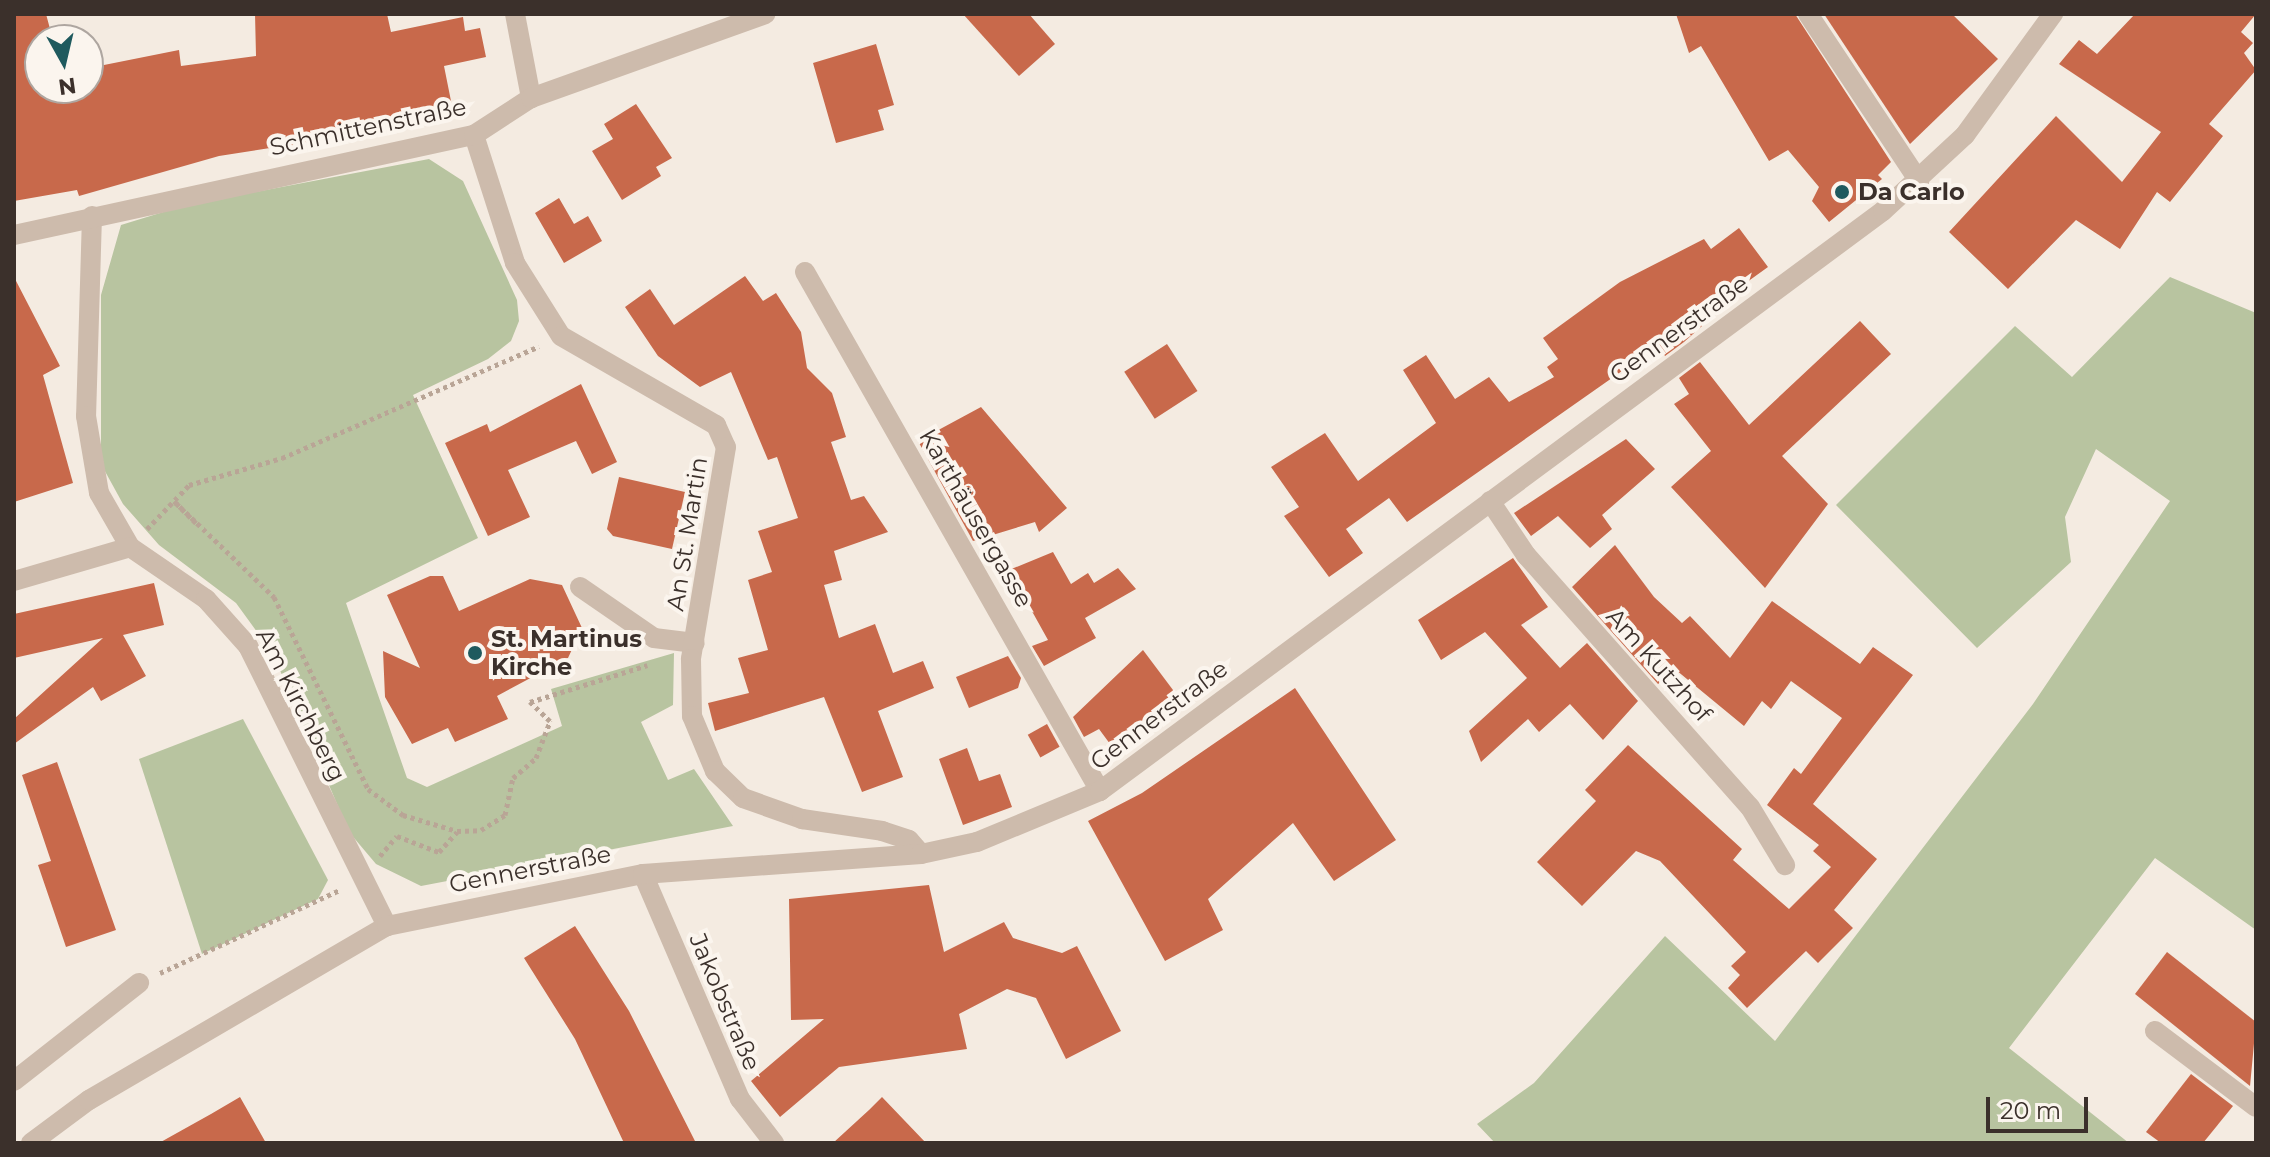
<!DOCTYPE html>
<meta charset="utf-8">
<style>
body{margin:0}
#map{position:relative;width:2270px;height:1157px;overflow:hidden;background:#f4ebe1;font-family:Montserrat,sans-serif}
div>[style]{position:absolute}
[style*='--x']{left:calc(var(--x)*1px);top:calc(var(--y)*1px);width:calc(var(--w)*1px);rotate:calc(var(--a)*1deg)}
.green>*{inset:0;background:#b8c4a0}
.building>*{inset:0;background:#c8694b;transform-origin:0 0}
.path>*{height:5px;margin-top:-2.5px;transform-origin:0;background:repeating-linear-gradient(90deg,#b9a596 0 4px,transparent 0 8px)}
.service>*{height:20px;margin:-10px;padding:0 10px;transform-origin:10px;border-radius:10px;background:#cdbbac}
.minor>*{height:20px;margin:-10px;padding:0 10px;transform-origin:10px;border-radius:10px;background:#cdbbac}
.tertiary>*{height:20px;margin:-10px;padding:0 10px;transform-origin:10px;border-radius:10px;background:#cdbbac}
.dots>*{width:22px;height:22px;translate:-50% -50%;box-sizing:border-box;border:4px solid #fbf5ee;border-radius:50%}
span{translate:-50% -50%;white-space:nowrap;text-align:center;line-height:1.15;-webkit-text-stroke:8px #fbf5ee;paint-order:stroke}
.street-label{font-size:24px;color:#3b302b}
.poi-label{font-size:24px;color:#3b302b;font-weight:700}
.left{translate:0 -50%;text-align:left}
.frame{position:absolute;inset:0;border:16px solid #3b302b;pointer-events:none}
.north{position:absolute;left:24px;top:24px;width:80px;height:80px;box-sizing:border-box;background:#fbf5ee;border:2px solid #aea6a0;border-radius:50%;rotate:172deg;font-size:22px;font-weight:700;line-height:32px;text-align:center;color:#3b302b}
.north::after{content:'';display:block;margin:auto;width:28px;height:36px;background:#1f5a5e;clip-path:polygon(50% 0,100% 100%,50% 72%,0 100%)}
.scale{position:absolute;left:1986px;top:1097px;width:102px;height:36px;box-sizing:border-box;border:4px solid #3b302b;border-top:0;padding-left:10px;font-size:24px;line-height:28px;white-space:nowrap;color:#3b302b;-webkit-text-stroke:6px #fbf5ee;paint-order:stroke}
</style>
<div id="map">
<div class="green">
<i style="clip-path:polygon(429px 159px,463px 181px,517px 300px,519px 321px,511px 341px,488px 359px,413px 395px,478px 538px,346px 603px,407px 778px,427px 787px,562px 726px,551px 689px,674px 653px,673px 705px,641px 722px,668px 780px,694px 769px,733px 826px,421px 886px,376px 864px,349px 832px,273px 654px,236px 603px,159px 545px,123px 504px,101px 464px,101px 295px,121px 225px,186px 205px)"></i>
<i style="clip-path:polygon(2170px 277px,2256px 313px,2256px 930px,2155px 858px,2009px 1048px,2129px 1143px,1495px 1143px,1477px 1124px,1534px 1083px,1665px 936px,1775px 1041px,2033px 704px,2170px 501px,2096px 449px,2065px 517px,2071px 562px,1977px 648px,1836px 505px,2015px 326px,2072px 377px)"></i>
<i style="clip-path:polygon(243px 719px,328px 880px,318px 899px,202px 954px,139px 759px)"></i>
</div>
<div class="building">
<i style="clip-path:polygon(14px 14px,46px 14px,53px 40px,40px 40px,40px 88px,88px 88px,88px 46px,94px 45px,99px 66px,179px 50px,181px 66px,256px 56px,255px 14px,387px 14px,391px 32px,463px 17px,465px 31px,480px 28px,486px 57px,444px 66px,452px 106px,334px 138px,219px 156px,79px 196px,77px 190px,14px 201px)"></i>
<i style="clip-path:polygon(963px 14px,1029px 14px,1055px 44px,1019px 76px)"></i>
<i style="clip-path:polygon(1676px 14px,1795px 14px,1891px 162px,1878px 175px,1882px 179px,1829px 222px,1812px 201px,1819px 187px,1788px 150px,1769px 161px,1701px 46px,1689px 53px)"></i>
<i style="clip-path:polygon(1824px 14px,1952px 14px,1998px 59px,1910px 144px)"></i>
<i style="clip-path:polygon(2135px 14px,2256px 14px,2241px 32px,2253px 43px,2244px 53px,2256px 70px,2209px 124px,2223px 136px,2170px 202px,2157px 192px,2120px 249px,2076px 220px,2008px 289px,1949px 232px,2056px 116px,2122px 182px,2161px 132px,2059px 64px,2079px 40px,2097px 54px)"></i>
<i style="clip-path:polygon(876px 44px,894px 105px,878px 110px,884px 130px,836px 143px,813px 63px)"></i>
<i style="clip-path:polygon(636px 104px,672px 158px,656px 167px,661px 176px,622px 200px,592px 151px,613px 139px,604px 124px)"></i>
<i style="clip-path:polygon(559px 198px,574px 224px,588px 216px,602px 241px,564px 263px,535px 213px)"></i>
<i style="clip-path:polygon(1739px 228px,1768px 267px,1697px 318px,1702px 326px,1684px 342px,1665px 356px,1659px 345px,1407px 522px,1389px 498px,1346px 529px,1363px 553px,1329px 577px,1284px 516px,1299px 507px,1271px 467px,1325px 433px,1358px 481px,1436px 423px,1403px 370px,1426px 355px,1455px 399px,1489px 377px,1509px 402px,1554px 377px,1547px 367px,1558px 359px,1543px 338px,1620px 282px,1704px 239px,1711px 249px)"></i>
<i style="clip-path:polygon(745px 276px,763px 301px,776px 293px,801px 332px,807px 368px,832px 393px,846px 437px,831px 442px,851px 500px,864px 496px,888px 532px,834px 551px,842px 580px,824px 585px,839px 638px,875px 624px,893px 673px,923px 661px,934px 688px,878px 711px,903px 777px,862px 792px,824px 697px,715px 731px,708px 703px,749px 693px,738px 658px,768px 650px,748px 580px,772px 572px,758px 531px,798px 518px,777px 457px,768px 460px,731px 372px,700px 387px,658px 356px,625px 307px,650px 289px,674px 325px)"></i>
<i style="clip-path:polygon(14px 277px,60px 366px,43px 375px,73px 483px,14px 502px)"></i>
<i style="clip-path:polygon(1860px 321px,1891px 354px,1782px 456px,1828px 504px,1765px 588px,1671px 487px,1711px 451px,1674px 404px,1689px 394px,1679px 378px,1700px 362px,1749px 425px)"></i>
<i style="left:1167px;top:344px;width:56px;height:51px;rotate:57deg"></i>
<i style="clip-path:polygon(581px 384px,617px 462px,592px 474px,576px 441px,508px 470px,530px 517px,488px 536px,445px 443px,487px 424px,490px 432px)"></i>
<i style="clip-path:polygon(981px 407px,1067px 508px,1039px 532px,1035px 522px,973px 541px,918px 441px)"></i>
<i style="clip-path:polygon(1626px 439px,1655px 469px,1602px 515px,1612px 529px,1590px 548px,1558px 516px,1531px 536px,1514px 513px)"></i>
<i style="clip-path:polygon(619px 477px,685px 492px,672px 549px,613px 536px,607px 529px)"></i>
<i style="clip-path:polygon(1615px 545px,1654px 597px,1682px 623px,1690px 616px,1730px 658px,1772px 601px,1860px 664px,1873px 647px,1913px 675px,1813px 804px,1877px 859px,1834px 910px,1853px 928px,1818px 963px,1806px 951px,1747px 1008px,1728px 988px,1740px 975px,1731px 966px,1746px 952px,1660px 861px,1636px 851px,1582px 906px,1537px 862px,1596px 801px,1585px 790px,1628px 745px,1742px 849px,1733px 860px,1789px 909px,1831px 867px,1813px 851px,1819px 845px,1767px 805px,1794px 768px,1801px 774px,1842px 718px,1791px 681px,1771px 709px,1762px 701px,1744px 726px,1676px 670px,1658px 684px,1572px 587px)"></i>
<i style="clip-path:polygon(1053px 552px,1071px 584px,1088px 573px,1094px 583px,1118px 568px,1136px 589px,1085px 618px,1096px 638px,1044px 666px,1032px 646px,1048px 640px,1009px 570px)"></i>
<i style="clip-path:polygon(1513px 558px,1548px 607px,1521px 625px,1560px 668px,1587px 643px,1638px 701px,1603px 740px,1570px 704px,1539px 732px,1528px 719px,1481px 762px,1469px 731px,1527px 678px,1485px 632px,1441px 660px,1418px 620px)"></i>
<i style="clip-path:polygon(430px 576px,443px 576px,459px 611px,530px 579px,562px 585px,582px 628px,568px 658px,497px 696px,508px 719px,455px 742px,448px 728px,412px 744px,385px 697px,383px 651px,420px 668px,387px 595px)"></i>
<i style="clip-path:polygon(154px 583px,164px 625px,123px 635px,146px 676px,101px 701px,93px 687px,14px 744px,14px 719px,103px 638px,14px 658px,14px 614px)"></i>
<i style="clip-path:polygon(1143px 650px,1173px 690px,1170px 705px,1113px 748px,1099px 729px,1084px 737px,1073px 717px)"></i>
<i style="clip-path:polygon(1008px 656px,1021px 678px,1018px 688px,969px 708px,956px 677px)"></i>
<i style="clip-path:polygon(1295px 688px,1396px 840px,1334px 881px,1293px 823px,1208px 899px,1223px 930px,1165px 961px,1088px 821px,1142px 793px)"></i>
<i style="left:1047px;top:724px;width:26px;height:22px;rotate:61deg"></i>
<i style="clip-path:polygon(967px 748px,979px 781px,1000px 774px,1012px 807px,963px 825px,939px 759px)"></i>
<i style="clip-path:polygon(57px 762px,116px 930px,66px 947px,38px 865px,51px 861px,22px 775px)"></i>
<i style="clip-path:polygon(929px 885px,944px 952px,1004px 922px,1013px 938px,1062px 953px,1077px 946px,1121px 1031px,1066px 1059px,1036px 998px,1007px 989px,959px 1014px,967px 1049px,839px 1067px,780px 1117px,751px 1081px,824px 1019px,791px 1020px,789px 899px)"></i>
<i style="clip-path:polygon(575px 926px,629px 1011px,696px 1143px,624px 1143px,575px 1039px,524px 958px)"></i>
<i style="clip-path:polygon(2167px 952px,2256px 1022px,2250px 1086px,2135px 994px)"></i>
<i style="clip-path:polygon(2191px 1074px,2233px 1106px,2203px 1143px,2161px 1143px,2146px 1132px)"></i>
<i style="clip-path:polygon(240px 1097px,266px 1143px,159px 1143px,211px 1114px)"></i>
<i style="clip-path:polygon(882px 1097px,926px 1143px,833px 1143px,869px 1110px)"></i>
</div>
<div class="path">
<i style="--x:196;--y:523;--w:31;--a:-135"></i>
<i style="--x:174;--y:501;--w:139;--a:43.8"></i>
<i style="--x:274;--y:597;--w:214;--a:63.9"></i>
<i style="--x:368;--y:789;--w:44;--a:36.6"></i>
<i style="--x:403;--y:815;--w:56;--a:16.5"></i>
<i style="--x:457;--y:831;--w:24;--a:-2"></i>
<i style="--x:481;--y:830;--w:28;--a:-32"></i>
<i style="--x:505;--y:815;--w:38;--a:-78"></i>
<i style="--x:513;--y:778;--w:30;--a:-41"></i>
<i style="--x:536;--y:758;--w:40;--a:-69"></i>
<i style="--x:550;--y:721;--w:28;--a:-136"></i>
<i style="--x:530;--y:702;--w:123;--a:-17.5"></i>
<i style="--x:147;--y:529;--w:61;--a:-46.3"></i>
<i style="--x:189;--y:485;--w:97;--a:-16.2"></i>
<i style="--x:282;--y:458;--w:280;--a:-23.5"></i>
<i style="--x:380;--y:856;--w:26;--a:-50"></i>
<i style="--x:397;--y:836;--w:45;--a:20.9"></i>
<i style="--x:439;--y:852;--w:27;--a:-48"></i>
<i style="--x:160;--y:973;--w:198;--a:-24.8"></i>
</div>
<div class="service">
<i style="--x:580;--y:587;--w:90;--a:34.6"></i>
<i style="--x:654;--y:638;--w:41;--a:7"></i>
<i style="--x:2155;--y:1031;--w:126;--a:37"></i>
<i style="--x:14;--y:1081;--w:159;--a:-38.1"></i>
</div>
<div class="minor">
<i style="--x:515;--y:14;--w:86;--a:79.2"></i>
<i style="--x:1808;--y:14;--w:201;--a:56.4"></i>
<i style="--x:474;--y:135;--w:134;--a:72.2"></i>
<i style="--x:515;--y:263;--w:86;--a:57.8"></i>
<i style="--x:561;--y:336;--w:179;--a:29.9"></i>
<i style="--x:716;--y:425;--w:24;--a:66"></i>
<i style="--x:726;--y:447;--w:215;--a:99.4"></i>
<i style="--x:691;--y:659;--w:57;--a:89"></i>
<i style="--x:692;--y:716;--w:60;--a:67.3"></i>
<i style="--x:715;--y:771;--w:39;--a:44"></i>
<i style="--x:743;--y:798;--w:63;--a:19.6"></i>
<i style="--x:802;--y:819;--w:81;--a:8.5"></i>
<i style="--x:882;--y:831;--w:28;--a:18"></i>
<i style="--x:909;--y:840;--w:18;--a:49"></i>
<i style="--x:92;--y:216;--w:200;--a:91.7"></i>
<i style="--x:86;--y:416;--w:78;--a:80.4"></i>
<i style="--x:99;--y:493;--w:62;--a:60.1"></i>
<i style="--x:130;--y:547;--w:92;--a:34.4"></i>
<i style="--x:206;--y:599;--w:63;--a:48.2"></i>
<i style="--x:248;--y:646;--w:313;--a:63.6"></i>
<i style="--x:14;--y:235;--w:471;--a:-12.3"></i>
<i style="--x:474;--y:135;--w:68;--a:-33"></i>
<i style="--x:531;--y:98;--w:249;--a:-19.7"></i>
<i style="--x:805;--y:272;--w:597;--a:60.39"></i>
<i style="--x:1490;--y:501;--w:65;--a:56.3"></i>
<i style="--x:1526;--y:555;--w:337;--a:48.4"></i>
<i style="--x:1750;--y:807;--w:68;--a:58.9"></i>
<i style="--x:14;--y:581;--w:121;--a:-16.3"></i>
<i style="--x:643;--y:874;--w:245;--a:66.7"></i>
<i style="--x:740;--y:1099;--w:56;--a:52.3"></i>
</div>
<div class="tertiary">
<i style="--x:31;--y:1143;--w:72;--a:-36.6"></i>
<i style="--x:89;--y:1100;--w:345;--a:-30.3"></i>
<i style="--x:387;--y:926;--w:261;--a:-11.5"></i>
<i style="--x:643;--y:874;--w:279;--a:-4.1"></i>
<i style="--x:921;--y:854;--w:57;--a:-12.1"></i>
<i style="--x:977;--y:842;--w:133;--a:-22.5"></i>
<i style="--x:1100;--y:791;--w:974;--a:-36.53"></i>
<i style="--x:1883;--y:211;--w:112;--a:-42.8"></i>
<i style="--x:1965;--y:135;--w:150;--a:-54"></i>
</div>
<div class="dots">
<i style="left:1842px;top:192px;background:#1f5a5e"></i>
<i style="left:475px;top:653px;background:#1f5a5e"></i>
</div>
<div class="street-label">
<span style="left:368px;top:127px;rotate:-12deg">Schmittenstraße</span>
<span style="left:1679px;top:329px;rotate:-36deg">Gennerstraße</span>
<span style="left:976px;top:518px;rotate:60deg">Karthäusergasse</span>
<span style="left:687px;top:534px;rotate:-81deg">An St. Martin</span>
<span style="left:1659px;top:665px;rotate:48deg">Am Kutzhof</span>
<span style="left:301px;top:705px;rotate:63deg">Am Kirchberg</span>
<span style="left:1159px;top:715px;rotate:-37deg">Gennerstraße</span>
<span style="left:530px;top:869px;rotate:-11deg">Gennerstraße</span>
<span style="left:725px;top:1002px;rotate:67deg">Jakobstraße</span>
</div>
<div class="poi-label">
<span class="left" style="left:1858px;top:192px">Da Carlo</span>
<span class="left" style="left:491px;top:653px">St. Martinus<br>Kirche</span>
</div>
<div class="frame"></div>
<div class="north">N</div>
<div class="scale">20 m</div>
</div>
